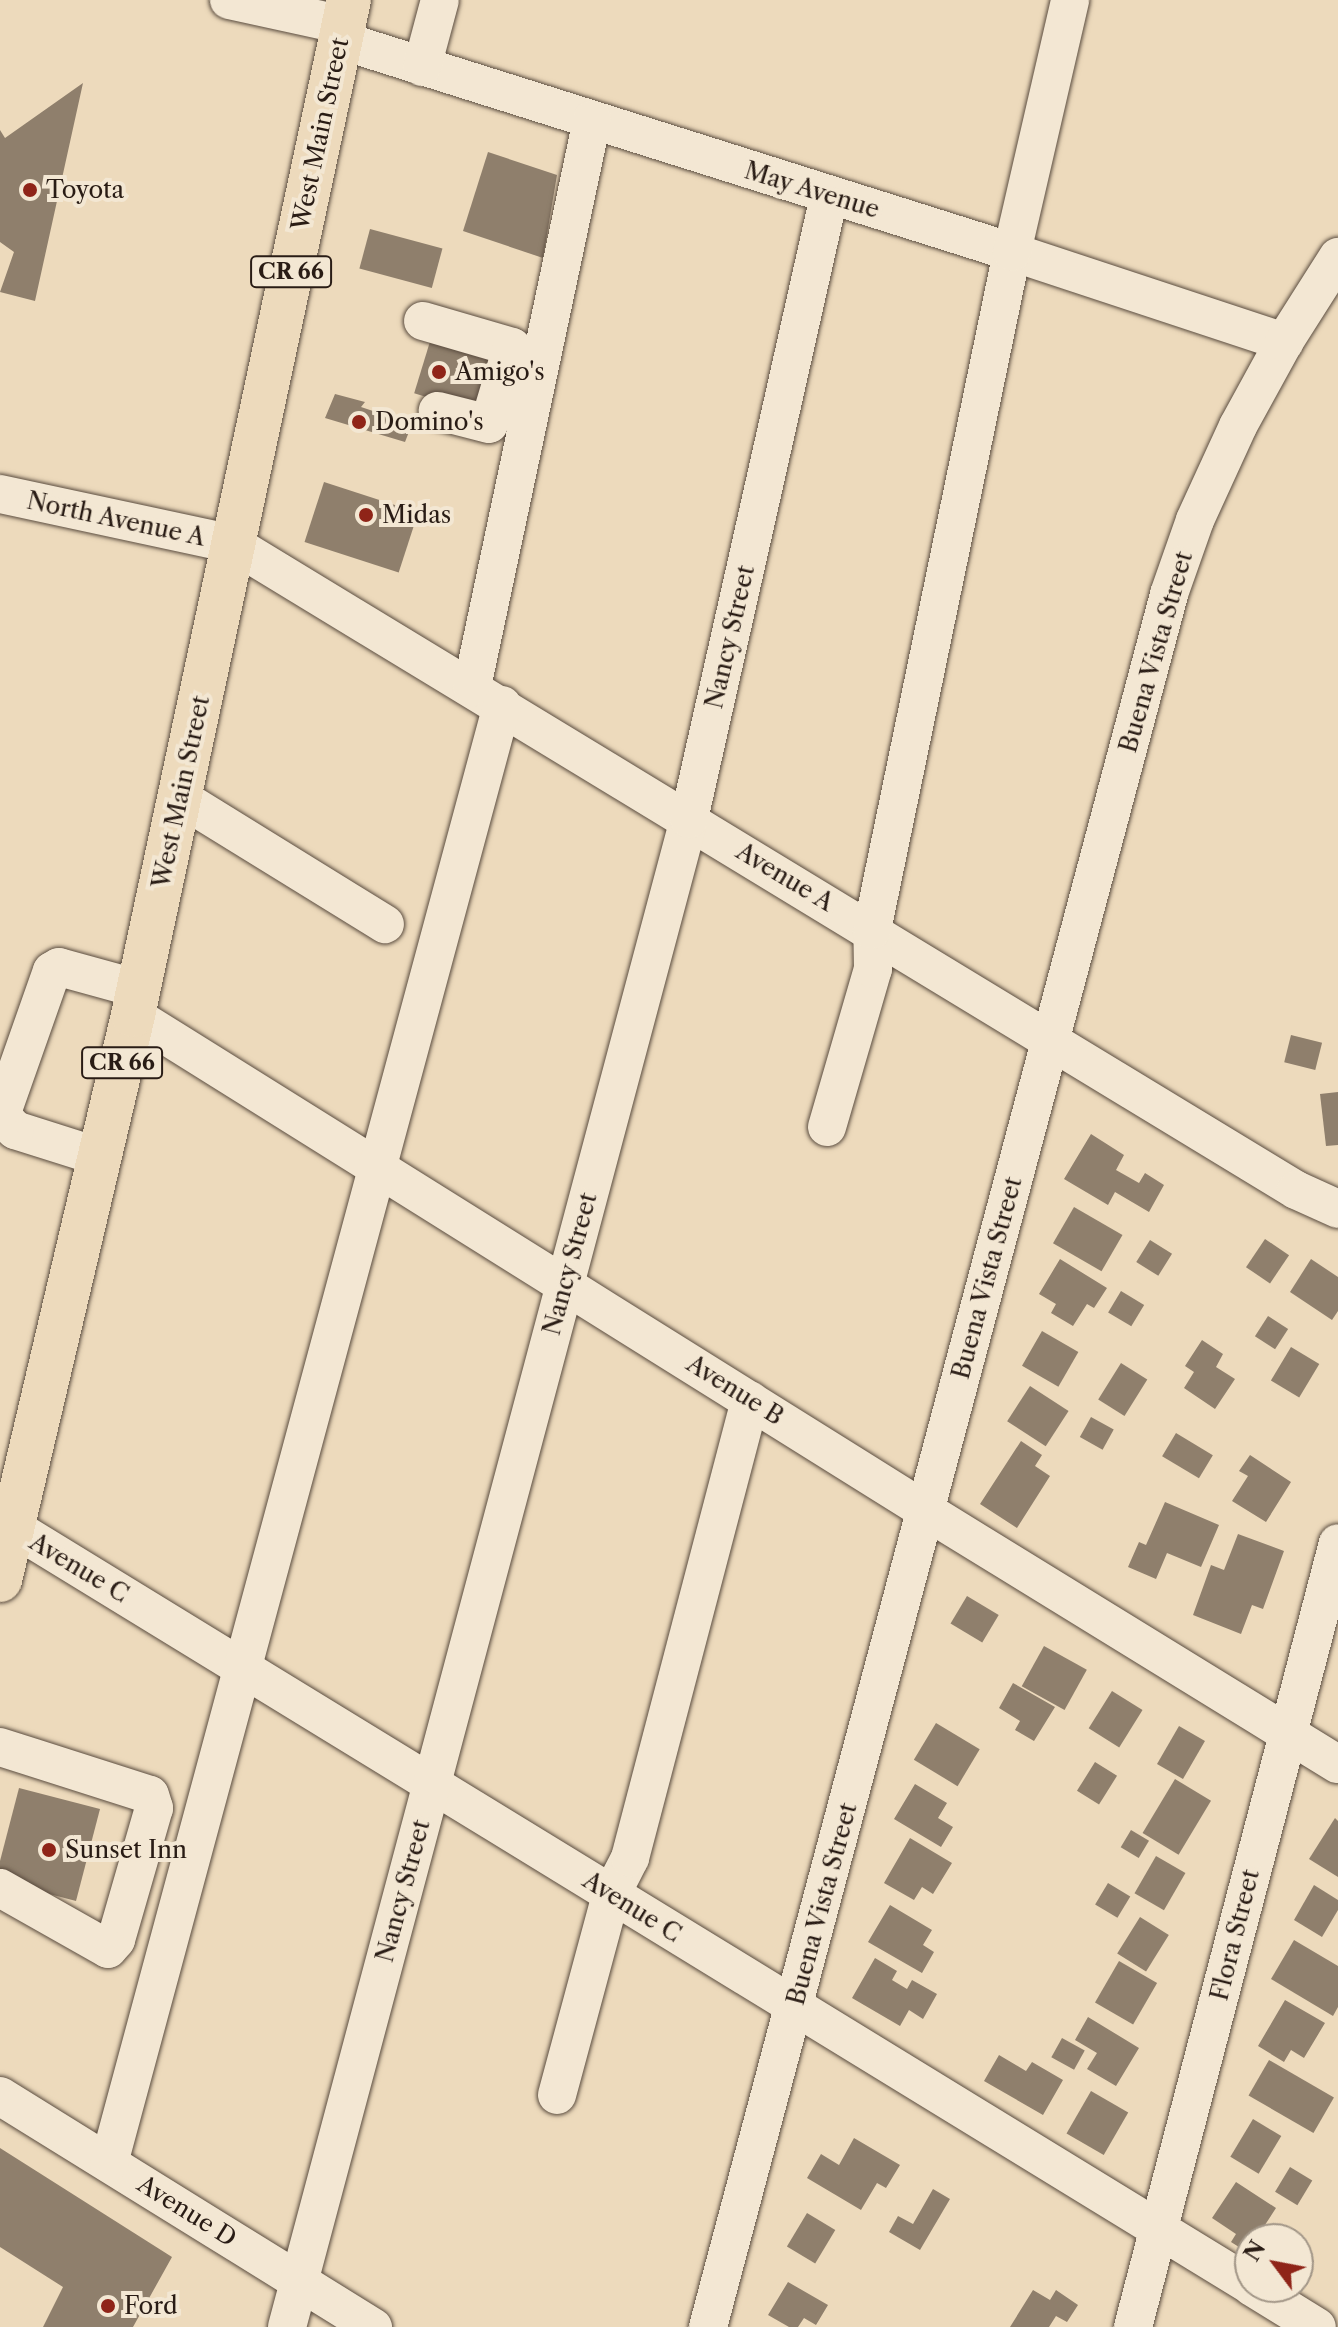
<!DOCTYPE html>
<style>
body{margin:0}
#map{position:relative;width:1338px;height:2327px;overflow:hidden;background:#eddabc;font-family:"Libre Caslon Text",serif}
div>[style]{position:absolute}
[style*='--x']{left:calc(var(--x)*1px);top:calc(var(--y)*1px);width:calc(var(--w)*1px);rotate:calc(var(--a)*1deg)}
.building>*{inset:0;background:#8f7f6c;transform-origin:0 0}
.roads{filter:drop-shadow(0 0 2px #5a4c3f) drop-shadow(0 0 2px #5a4c3f)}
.minor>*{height:38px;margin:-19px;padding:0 19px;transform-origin:19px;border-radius:19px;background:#f3e7d3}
.major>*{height:44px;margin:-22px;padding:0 22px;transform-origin:22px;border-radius:22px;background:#eddabc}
.dots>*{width:22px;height:22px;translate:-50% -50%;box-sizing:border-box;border:4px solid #f3e7d3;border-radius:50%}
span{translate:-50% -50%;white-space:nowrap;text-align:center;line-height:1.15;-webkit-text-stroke:8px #f3e7d3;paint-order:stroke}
.shield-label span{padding:2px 6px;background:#f3e7d3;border:2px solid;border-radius:6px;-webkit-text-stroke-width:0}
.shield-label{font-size:22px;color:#291c15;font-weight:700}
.street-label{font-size:24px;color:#291c15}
.poi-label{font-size:24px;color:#291c15}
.left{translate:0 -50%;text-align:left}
.north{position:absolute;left:1234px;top:2223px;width:80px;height:80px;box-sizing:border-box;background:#f3e7d3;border:2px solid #a29687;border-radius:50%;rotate:302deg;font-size:22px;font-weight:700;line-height:32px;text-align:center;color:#291c15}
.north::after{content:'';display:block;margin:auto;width:28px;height:36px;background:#8f2418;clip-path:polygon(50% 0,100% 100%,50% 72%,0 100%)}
</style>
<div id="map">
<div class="building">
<i style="clip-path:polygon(83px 83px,35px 301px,0 292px,14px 252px,0 242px,0 130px,5px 138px)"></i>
<i style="clip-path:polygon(488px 152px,557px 175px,543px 258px,463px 231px)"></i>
<i style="left:370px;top:229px;width:75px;height:41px;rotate:15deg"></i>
<i style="left:432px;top:335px;width:62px;height:61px;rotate:17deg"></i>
<i style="clip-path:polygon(335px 394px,365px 402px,361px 407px,412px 424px,405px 442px,325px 418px)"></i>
<i style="left:324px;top:482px;width:99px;height:63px;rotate:18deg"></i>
<i style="left:1291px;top:1035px;width:32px;height:28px;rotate:14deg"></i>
<i style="clip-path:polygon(1338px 1092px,1338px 1145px,1326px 1146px,1320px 1094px)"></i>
<i style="clip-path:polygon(1091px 1134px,1124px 1155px,1116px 1170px,1139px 1183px,1145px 1173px,1164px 1185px,1149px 1212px,1115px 1192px,1108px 1205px,1064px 1179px)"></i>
<i style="left:1074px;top:1207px;width:56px;height:42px;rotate:30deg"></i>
<i style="left:1265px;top:1239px;width:29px;height:34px;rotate:34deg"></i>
<i style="left:1150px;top:1240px;width:26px;height:26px;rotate:32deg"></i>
<i style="clip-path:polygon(1060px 1259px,1107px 1288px,1094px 1308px,1087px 1304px,1073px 1326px,1051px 1313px,1056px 1304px,1039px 1294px)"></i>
<i style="clip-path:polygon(1311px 1259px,1338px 1277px,1338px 1311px,1332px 1320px,1290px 1292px)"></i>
<i style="left:1121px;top:1291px;width:27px;height:25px;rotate:31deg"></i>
<i style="left:1268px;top:1316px;width:24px;height:24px;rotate:33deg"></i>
<i style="left:1042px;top:1331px;width:42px;height:40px;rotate:30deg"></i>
<i style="clip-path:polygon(1202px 1340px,1223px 1354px,1216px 1367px,1235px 1379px,1215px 1409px,1184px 1388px,1194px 1372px,1185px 1366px)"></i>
<i style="left:1291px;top:1347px;width:33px;height:39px;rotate:31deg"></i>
<i style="left:1121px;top:1363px;width:31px;height:43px;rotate:32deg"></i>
<i style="left:1030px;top:1386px;width:46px;height:42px;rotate:33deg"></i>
<i style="left:1091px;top:1417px;width:26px;height:23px;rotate:29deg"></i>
<i style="left:1176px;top:1433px;width:43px;height:27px;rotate:31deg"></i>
<i style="clip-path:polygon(1021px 1441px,1042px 1455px,1035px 1466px,1050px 1476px,1017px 1528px,980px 1504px)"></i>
<i style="clip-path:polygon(1250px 1455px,1291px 1482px,1266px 1522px,1232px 1501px,1248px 1476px,1239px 1471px)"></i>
<i style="clip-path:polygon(1165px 1502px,1219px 1525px,1201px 1567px,1167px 1553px,1156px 1579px,1128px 1567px,1139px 1542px,1146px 1545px)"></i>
<i style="clip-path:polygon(1238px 1534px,1284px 1551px,1263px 1609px,1252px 1605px,1241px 1634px,1193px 1615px,1211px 1565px,1224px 1570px)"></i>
<i style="left:967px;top:1596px;width:37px;height:32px;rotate:31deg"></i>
<i style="left:1044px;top:1646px;width:49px;height:46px;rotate:29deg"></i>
<i style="clip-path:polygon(1013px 1683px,1055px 1707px,1034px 1741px,1015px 1730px,1020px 1721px,999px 1708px)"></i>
<i style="left:1112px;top:1691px;width:36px;height:44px;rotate:32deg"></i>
<i style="left:936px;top:1723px;width:51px;height:43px;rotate:31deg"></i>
<i style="left:1179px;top:1726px;width:30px;height:44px;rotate:30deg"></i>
<i style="left:1095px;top:1762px;width:26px;height:34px;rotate:32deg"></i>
<i style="left:1175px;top:1779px;width:42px;height:63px;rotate:31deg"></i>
<i style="clip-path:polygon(915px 1784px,947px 1803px,938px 1818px,953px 1827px,941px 1847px,894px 1819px)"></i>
<i style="clip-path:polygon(19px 1788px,100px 1809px,76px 1901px,0 1881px,0 1861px)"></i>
<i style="clip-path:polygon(1335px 1818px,1338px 1821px,1338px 1877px,1309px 1859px)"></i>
<i style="left:1131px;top:1830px;width:21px;height:20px;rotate:31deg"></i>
<i style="clip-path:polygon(910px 1838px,952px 1863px,933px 1894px,922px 1887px,914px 1900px,884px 1883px)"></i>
<i style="left:1156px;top:1856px;width:34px;height:43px;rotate:30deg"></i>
<i style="left:1108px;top:1883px;width:26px;height:25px;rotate:31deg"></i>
<i style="clip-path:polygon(1314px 1885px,1338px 1900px,1338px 1910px,1322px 1937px,1294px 1920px)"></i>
<i style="clip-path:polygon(890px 1905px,932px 1930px,923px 1945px,934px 1952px,922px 1973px,868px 1942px)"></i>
<i style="left:1140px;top:1917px;width:34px;height:43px;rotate:32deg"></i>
<i style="clip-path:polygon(1294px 1940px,1338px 1966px,1338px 2007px,1333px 2016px,1271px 1979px)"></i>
<i style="clip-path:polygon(875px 1958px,897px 1971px,892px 1980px,907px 1989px,912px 1980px,937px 1994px,923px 2019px,909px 2010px,900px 2026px,852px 1998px)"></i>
<i style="left:1119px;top:1961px;width:44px;height:48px;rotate:30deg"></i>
<i style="clip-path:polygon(1285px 2000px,1325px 2023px,1304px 2058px,1291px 2050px,1284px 2062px,1258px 2046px)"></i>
<i style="clip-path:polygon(1088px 2017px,1139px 2048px,1116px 2086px,1087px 2069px,1097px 2053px,1075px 2040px)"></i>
<i style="left:1062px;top:2038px;width:26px;height:22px;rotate:29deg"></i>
<i style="clip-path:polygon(999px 2055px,1026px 2071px,1032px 2062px,1063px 2080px,1043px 2115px,984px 2081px)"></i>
<i style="left:1269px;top:2060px;width:75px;height:41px;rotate:30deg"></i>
<i style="left:1091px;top:2091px;width:43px;height:49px;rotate:30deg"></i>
<i style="left:1253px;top:2119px;width:33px;height:44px;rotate:31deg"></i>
<i style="clip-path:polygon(854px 2138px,900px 2165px,886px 2188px,877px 2183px,861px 2210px,807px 2178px,821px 2154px,839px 2165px)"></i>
<i style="clip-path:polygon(0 2148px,172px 2257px,133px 2327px,43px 2327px,63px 2287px,0 2247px)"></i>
<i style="left:1290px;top:2167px;width:26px;height:29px;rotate:31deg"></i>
<i style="clip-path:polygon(1236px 2182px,1276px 2208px,1263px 2228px,1280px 2239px,1250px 2239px,1250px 2254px,1231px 2242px,1236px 2234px,1212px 2218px)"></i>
<i style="clip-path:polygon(933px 2189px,950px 2199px,920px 2250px,889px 2232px,898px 2216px,913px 2224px)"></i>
<i style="left:807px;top:2213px;width:33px;height:39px;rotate:31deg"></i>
<i style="clip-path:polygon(1298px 2251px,1314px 2261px,1298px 2285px)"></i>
<i style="clip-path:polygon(788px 2282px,828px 2305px,816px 2325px,804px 2318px,798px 2327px,789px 2327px,768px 2315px)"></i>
<i style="clip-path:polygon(1033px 2290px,1050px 2300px,1056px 2290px,1078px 2305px,1067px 2322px,1056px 2316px,1049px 2327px,1010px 2327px)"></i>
</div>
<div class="roads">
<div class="minor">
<i style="--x:229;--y:0;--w:118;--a:12.3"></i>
<i style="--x:340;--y:40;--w:705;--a:17.51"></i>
<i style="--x:1012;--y:252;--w:287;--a:18.3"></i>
<i style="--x:422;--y:67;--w:69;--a:-75"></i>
<i style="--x:423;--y:321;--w:93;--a:16.3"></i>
<i style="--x:512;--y:347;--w:80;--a:106.6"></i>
<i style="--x:489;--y:424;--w:53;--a:-165.7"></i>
<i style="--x:0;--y:494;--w:238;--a:12.1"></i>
<i style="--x:233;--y:544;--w:1244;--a:31.29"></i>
<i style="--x:1296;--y:1190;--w:46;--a:24.3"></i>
<i style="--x:472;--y:687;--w:580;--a:-78.05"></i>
<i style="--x:179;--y:797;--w:242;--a:31.7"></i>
<i style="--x:133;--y:1015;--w:935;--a:32.02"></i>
<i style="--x:926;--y:1511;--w:483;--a:31.6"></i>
<i style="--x:827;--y:1127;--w:165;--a:-73.8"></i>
<i style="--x:873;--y:969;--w:39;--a:-91"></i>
<i style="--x:872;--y:930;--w:692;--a:-78.33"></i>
<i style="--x:1012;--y:252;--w:259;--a:-77"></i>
<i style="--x:100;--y:1157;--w:89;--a:-162.4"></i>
<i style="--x:15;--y:1130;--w:16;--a:-133"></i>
<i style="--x:4;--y:1118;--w:11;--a:-90"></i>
<i style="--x:4;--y:1107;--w:144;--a:-70.6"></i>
<i style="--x:52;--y:971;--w:8;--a:-30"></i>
<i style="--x:59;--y:967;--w:83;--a:15.4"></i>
<i style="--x:14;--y:1528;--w:1449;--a:31.49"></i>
<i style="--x:0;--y:1747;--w:157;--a:17.7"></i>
<i style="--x:150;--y:1795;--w:14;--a:73"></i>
<i style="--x:154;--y:1808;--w:137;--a:106.1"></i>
<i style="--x:116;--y:1940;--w:12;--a:132"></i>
<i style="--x:108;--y:1949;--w:124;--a:-150.5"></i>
<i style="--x:557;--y:2095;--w:207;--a:-74.9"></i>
<i style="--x:611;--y:1895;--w:42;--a:-62.8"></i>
<i style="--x:630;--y:1858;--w:473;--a:-75.3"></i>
<i style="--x:0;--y:2096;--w:439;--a:31.8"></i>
<i style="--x:109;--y:2163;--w:1510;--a:-74.91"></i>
<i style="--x:1252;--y:2287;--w:76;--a:31.6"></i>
<i style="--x:287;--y:2327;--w:1561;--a:-75.07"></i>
<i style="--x:689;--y:819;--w:639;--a:-77.33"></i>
<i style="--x:708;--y:2327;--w:1793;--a:-75.1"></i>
<i style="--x:1169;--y:594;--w:78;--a:-70.6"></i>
<i style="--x:1195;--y:520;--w:103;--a:-65.4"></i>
<i style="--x:1238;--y:426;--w:96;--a:-61.3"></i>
<i style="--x:1284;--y:342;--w:101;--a:-57.6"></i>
<i style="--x:1133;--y:2327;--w:810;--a:-75.35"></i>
</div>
<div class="major">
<i style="--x:0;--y:1580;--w:580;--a:-76.75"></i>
<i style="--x:133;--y:1015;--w:1038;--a:-77.99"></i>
</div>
</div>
<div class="dots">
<i style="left:30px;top:190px;background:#8f2418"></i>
<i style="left:439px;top:372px;background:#8f2418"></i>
<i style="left:359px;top:422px;background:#8f2418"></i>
<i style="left:366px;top:515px;background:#8f2418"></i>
<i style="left:49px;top:1850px;background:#8f2418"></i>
<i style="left:108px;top:2306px;background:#8f2418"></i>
</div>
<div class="shield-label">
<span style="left:291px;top:272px">CR 66</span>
<span style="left:122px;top:1063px">CR 66</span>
</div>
<div class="street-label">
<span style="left:320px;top:134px;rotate:-78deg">West Main Street</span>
<span style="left:812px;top:190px;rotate:17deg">May Avenue</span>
<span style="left:116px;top:519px;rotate:12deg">North Avenue A</span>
<span style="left:730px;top:637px;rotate:-77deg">Nancy Street</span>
<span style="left:1156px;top:652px;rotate:-74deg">Buena Vista Street</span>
<span style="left:181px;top:792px;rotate:-78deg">West Main Street</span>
<span style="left:785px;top:877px;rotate:31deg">Avenue A</span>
<span style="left:570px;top:1264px;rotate:-75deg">Nancy Street</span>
<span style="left:987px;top:1278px;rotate:-75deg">Buena Vista Street</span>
<span style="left:735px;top:1390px;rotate:32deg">Avenue B</span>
<span style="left:79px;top:1568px;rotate:31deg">Avenue C</span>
<span style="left:403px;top:1891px;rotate:-75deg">Nancy Street</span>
<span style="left:822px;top:1904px;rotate:-75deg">Buena Vista Street</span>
<span style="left:632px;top:1907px;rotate:32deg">Avenue C</span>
<span style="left:1235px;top:1935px;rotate:-76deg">Flora Street</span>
<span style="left:187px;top:2211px;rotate:32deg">Avenue D</span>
</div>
<div class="poi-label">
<span class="left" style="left:46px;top:190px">Toyota</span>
<span class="left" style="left:455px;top:372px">Amigo's</span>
<span class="left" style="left:375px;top:422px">Domino's</span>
<span class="left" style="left:382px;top:515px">Midas</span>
<span class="left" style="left:65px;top:1850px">Sunset Inn</span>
<span class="left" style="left:124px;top:2306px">Ford</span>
</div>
<div class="north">N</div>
</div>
